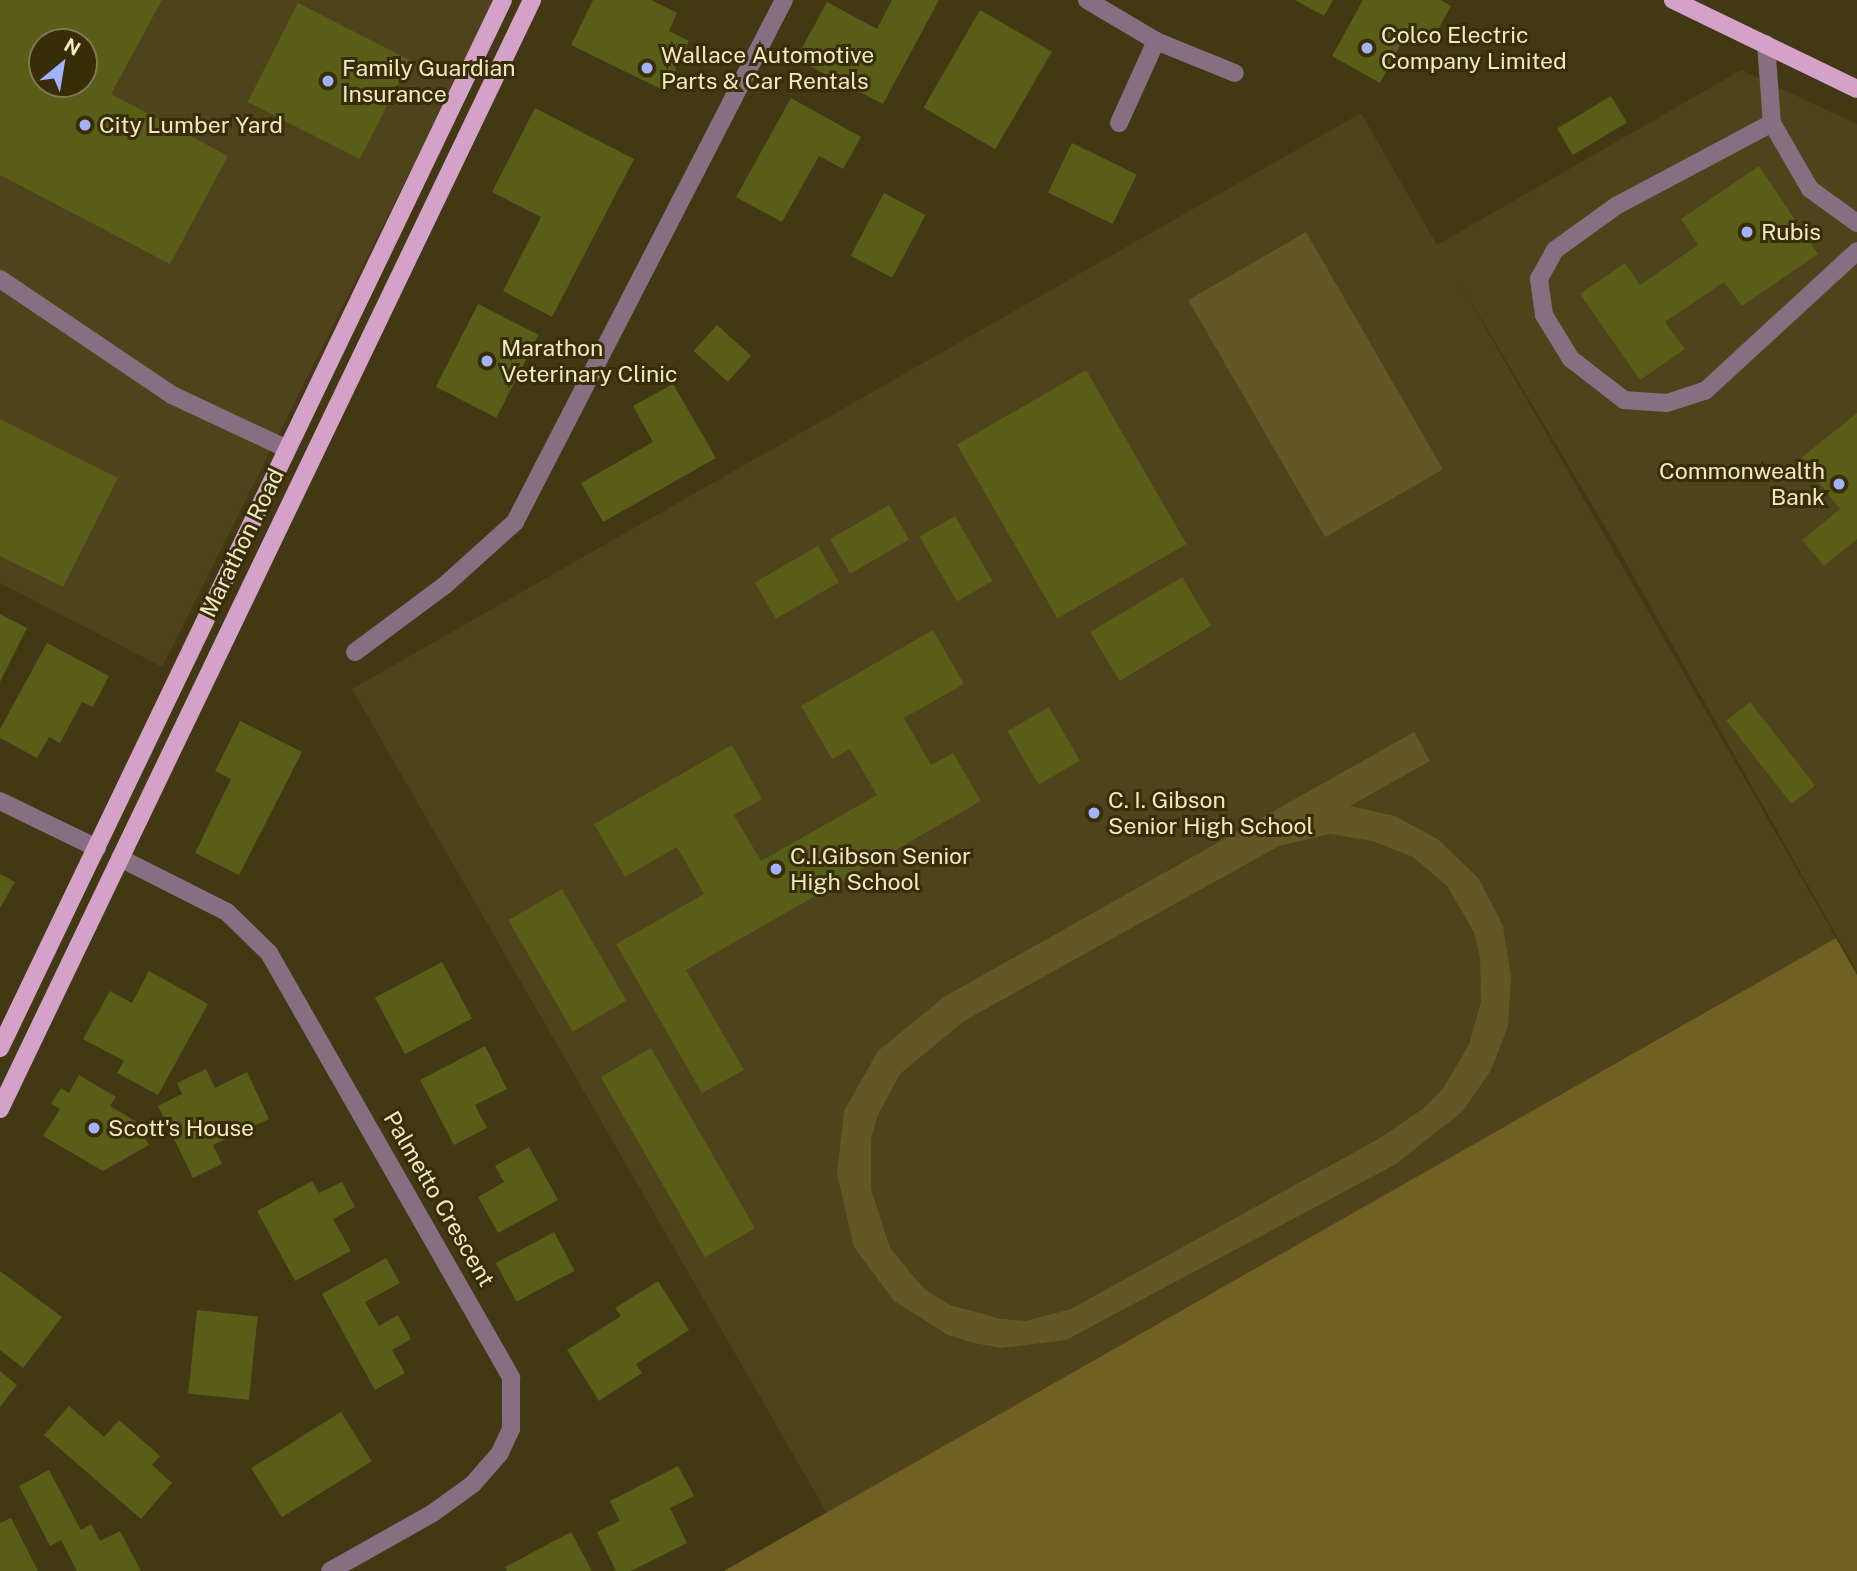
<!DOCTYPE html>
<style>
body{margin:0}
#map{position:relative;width:1857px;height:1571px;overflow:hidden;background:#423813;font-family:"Public Sans",sans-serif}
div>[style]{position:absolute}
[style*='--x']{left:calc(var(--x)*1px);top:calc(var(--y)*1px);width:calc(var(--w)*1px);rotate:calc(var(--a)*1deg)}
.built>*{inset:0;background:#4e431a}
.green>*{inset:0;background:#645725;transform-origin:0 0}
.forest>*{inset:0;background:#716023}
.building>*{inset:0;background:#585e17;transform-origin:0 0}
.minor>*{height:18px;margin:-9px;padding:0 9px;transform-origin:9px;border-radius:9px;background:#876e81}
.major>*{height:18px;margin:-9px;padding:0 9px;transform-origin:9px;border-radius:9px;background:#d4a2c9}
.dots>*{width:19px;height:19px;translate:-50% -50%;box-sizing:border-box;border:4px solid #372d07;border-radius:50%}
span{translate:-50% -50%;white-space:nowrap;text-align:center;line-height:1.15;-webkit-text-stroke:6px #372d07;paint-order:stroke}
.poi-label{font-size:23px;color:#f1e8c6}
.left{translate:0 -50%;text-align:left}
.right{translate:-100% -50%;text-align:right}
.street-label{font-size:23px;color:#f1e8c6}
.north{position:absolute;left:28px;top:28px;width:70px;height:70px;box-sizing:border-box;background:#372d07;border:2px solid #817853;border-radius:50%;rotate:30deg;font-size:19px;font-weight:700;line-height:28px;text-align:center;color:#f1e8c6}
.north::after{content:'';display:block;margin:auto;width:24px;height:32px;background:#a2b2fd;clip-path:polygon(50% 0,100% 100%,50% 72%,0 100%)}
</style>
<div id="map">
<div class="built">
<i style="clip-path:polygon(evenodd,0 0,496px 0,162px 667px,0 583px,0 0,42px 42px,84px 42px,84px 84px,42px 84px,42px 42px)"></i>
<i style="clip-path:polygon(1741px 70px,1857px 124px,1857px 972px,1612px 538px,1459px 282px,1836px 938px,827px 1513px,352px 689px,1361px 113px,1437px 245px)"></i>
</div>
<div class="green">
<i style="left:1306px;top:232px;width:274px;height:136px;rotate:60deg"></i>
<i style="clip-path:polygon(evenodd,1414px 732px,1430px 761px,1350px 806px,1395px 816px,1439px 840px,1479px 879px,1503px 926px,1511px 976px,1508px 1026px,1491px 1070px,1463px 1111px,1396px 1164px,1066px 1340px,1001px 1348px,974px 1343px,948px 1335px,894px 1301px,854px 1247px,837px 1174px,844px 1111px,878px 1051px,944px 997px,1414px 732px,1330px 834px,1372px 841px,1413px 857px,1447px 886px,1474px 932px,1480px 957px,1481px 1002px,1469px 1044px,1444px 1087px,1424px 1108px,1380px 1138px,1071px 1309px,1026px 1321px,1001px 1319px,950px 1305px,924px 1289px,890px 1248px,871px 1189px,871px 1139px,878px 1115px,900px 1074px,964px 1021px,1279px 846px,1330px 834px)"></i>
</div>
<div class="forest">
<i style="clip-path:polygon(1836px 938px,1857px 975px,1857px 1571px,724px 1571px)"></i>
</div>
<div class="building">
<i style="clip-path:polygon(evenodd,0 0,162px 0,111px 94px,228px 156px,170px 264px,0 175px,0 0,42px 42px,84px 42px,84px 84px,42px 84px,42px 42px)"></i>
<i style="clip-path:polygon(593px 0,651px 0,677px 13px,669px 31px,689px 41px,665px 91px,571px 45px)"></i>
<i style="clip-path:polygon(892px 0,939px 0,883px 104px,796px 59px,827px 2px,877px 29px)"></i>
<i style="clip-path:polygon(1295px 0,1333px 0,1324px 16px)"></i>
<i style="clip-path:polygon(1363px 0,1441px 0,1451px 6px,1433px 39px,1410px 27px,1380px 83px,1332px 56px)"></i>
<i style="left:298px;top:3px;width:126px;height:111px;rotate:27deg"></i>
<i style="left:980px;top:10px;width:83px;height:113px;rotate:30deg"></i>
<i style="left:1611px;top:96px;width:31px;height:63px;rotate:59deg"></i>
<i style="clip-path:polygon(791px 98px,861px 137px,843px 169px,819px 156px,782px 222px,736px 197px)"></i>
<i style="clip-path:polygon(535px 108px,634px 159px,552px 317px,503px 291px,541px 217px,492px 192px)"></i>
<i style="left:1072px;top:143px;width:72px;height:55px;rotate:26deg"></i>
<i style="clip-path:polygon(1759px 166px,1818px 254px,1742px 306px,1724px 282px,1665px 322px,1685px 349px,1640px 380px,1580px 294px,1625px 263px,1640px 285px,1698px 245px,1681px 219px)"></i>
<i style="left:884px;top:193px;width:47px;height:71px;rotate:28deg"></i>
<i style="left:478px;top:304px;width:68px;height:93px;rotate:27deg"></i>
<i style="left:717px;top:325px;width:46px;height:35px;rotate:42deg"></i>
<i style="left:1086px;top:370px;width:201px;height:149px;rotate:60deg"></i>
<i style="clip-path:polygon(673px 384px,716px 458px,603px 522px,581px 483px,653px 442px,633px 406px)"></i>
<i style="clip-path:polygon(1857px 413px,1857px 539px,1824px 566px,1802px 540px,1840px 509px,1800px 459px)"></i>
<i style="clip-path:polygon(0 419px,118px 478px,63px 587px,0 556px)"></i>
<i style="left:889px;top:505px;width:40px;height:68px;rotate:60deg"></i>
<i style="left:955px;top:516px;width:75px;height:41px;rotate:60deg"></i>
<i style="left:818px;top:546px;width:42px;height:73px;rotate:60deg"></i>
<i style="left:1182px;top:577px;width:57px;height:107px;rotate:59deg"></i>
<i style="clip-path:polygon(0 614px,27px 628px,0 682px)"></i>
<i style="clip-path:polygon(933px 630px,964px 684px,904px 718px,931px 765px,953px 753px,981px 801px,686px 970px,744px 1070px,702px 1093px,616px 944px,704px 894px,677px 847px,625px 877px,594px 824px,732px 745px,762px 799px,734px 815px,761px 861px,877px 795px,850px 749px,832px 759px,801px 706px)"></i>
<i style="clip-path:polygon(47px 643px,109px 676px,93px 707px,82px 702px,60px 743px,49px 737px,37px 758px,0 738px,0 729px)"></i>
<i style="left:1750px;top:702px;width:106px;height:30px;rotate:52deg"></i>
<i style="left:1049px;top:707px;width:62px;height:48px;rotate:60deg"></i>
<i style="clip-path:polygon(240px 721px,302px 752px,239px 875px,195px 853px,231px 779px,215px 771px)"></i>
<i style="clip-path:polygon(0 874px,15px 882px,0 908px)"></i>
<i style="left:562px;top:889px;width:129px;height:62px;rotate:60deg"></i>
<i style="left:442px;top:962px;width:64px;height:76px;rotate:62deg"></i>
<i style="clip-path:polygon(149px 971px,208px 1004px,158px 1095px,117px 1073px,124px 1061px,83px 1039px,110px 991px,132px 1003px)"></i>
<i style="clip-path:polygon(485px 1046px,507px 1089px,475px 1105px,487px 1128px,454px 1145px,420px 1080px)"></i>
<i style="left:651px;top:1048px;width:208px;height:58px;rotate:60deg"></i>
<i style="clip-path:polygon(206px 1069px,215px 1088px,247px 1072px,269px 1119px,213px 1145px,222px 1164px,193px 1178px,158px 1106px,182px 1094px,177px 1083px)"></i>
<i style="clip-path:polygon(79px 1075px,116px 1097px,110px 1106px,135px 1121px,149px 1145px,103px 1171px,43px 1136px,60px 1109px,51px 1104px,61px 1088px,69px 1093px)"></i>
<i style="clip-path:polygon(529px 1147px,558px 1200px,498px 1233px,478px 1197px,504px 1182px,495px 1166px)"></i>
<i style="clip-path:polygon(312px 1181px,319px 1193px,342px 1182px,355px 1207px,333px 1219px,351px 1251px,295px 1281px,257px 1211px)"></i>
<i style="left:554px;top:1232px;width:44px;height:66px;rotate:62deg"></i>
<i style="clip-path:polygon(386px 1258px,400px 1283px,365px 1302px,379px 1326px,398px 1315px,411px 1339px,392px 1350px,405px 1373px,375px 1390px,322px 1294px)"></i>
<i style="clip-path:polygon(0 1271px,62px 1317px,23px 1368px,0 1350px)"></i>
<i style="clip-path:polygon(658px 1281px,689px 1330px,636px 1364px,642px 1373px,599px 1401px,567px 1350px,621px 1316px,615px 1308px)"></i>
<i style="left:197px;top:1310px;width:61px;height:84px;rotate:6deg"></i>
<i style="clip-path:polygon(0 1371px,17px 1385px,0 1407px)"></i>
<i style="clip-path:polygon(69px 1406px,104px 1437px,119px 1420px,160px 1456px,152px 1465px,172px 1483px,141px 1519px,44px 1435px)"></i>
<i style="left:341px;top:1412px;width:58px;height:106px;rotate:58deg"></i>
<i style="clip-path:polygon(678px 1466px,694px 1496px,670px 1508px,687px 1543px,631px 1571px,616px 1571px,597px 1532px,620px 1521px,610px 1501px)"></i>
<i style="clip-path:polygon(49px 1470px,81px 1530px,91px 1524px,100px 1541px,120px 1531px,141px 1571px,77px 1571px,61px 1540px,50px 1546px,19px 1486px)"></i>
<i style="clip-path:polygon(11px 1518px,38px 1571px,0 1571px,0 1523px)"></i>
<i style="clip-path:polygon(571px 1532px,592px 1571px,507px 1571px,505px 1567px)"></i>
</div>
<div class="minor">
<i style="--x:1087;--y:0;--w:80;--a:30.7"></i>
<i style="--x:1156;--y:41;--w:85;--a:22.1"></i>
<i style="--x:1766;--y:44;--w:79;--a:85.7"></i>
<i style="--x:1772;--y:123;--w:177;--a:152"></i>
<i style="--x:1616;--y:206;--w:75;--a:144.2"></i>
<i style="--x:1555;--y:250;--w:33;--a:119"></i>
<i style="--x:1539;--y:279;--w:36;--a:82"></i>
<i style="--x:1544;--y:315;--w:52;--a:58.5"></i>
<i style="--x:1571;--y:359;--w:67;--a:37.7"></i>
<i style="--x:1624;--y:400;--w:43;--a:4"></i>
<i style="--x:1667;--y:403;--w:40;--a:-18"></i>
<i style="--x:1705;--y:391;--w:207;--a:-42.6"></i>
<i style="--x:1119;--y:123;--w:90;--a:-65.7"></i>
<i style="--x:1772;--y:123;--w:76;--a:60.1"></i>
<i style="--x:1810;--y:189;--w:58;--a:35.9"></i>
<i style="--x:0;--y:279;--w:207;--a:34"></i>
<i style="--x:172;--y:395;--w:125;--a:25.1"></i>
<i style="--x:355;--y:652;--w:111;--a:-36.6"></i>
<i style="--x:444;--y:586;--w:96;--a:-42"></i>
<i style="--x:515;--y:522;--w:587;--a:-62.74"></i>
<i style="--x:0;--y:801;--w:108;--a:25.9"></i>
<i style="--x:120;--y:858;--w:120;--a:26.8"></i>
<i style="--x:227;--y:912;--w:59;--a:44.3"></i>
<i style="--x:269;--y:953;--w:489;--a:60.3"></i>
<i style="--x:511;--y:1378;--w:51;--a:90"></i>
<i style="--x:511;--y:1429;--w:26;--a:115"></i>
<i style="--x:500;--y:1453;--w:41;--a:131.1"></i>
<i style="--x:473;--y:1484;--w:49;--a:144.1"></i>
<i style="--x:433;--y:1513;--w:118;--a:150.6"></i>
</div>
<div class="major">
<i style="--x:1673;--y:0;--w:204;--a:25.8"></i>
<i style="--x:0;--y:1048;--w:1162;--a:-64.36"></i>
<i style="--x:0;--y:1109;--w:1230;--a:-64.37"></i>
</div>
<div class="dots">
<i style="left:1367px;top:48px;background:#a2b2fd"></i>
<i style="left:647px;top:68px;background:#a2b2fd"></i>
<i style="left:328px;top:81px;background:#a2b2fd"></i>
<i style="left:85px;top:125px;background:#a2b2fd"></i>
<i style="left:1747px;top:232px;background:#a2b2fd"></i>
<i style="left:487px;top:361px;background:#a2b2fd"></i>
<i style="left:1839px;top:484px;background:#a2b2fd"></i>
<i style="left:1094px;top:813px;background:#a2b2fd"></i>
<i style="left:776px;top:869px;background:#a2b2fd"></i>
<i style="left:94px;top:1128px;background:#a2b2fd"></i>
</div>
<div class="poi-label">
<span class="left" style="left:1381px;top:48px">Colco Electric<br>Company Limited</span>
<span class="left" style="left:661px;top:68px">Wallace Automotive<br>Parts &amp; Car Rentals</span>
<span class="left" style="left:342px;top:81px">Family Guardian<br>Insurance</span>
<span class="left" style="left:99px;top:125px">City Lumber Yard</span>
<span class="left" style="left:1761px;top:232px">Rubis</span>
<span class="left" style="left:501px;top:361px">Marathon<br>Veterinary Clinic</span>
<span class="right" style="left:1825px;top:484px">Commonwealth<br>Bank</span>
<span class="left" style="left:1108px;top:813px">C. I. Gibson<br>Senior High School</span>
<span class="left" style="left:790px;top:869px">C.I.Gibson Senior<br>High School</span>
<span class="left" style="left:108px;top:1128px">Scott's House</span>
</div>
<div class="street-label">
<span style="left:242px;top:543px;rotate:-64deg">Marathon Road</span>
<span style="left:439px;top:1199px;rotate:60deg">Palmetto Crescent</span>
</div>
<div class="north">N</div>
</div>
